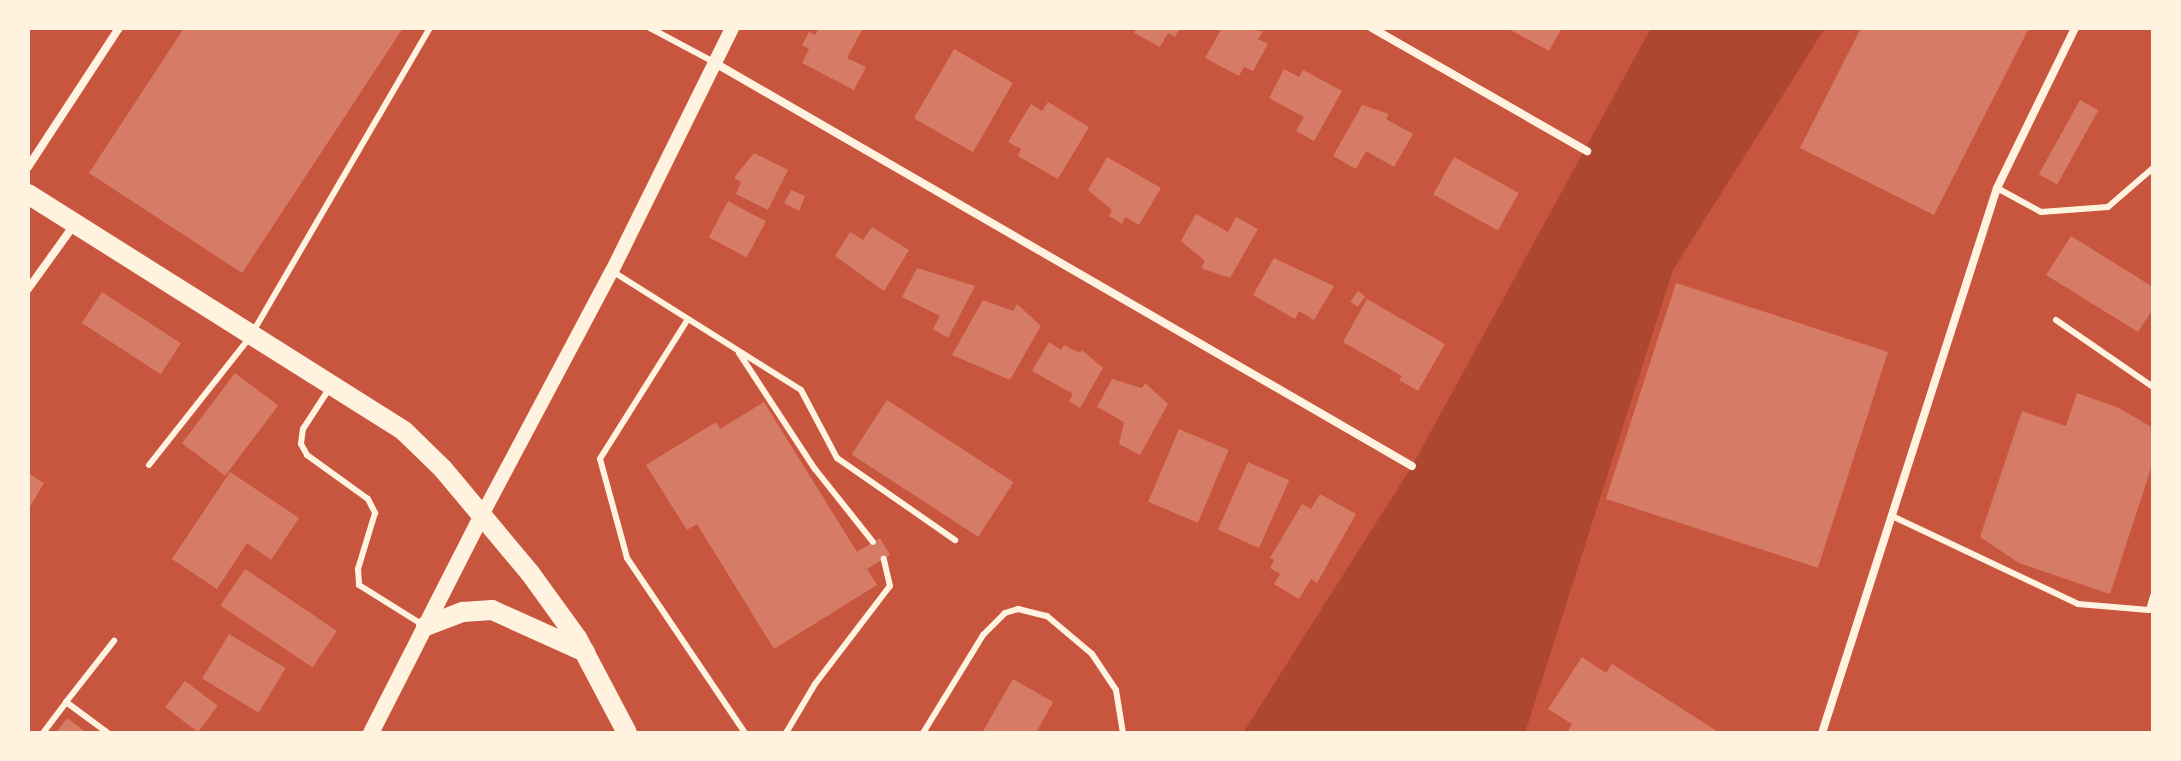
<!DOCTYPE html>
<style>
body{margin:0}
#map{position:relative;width:2181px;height:761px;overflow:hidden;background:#c8553d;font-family:Literata,serif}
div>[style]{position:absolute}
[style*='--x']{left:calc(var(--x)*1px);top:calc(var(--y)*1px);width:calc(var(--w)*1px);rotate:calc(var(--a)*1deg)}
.green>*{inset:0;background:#ae4732}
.building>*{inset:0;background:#d67c66;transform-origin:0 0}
.service>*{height:6px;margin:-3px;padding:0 3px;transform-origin:3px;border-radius:3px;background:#fff3e0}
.minor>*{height:8px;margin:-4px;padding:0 4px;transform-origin:4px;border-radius:4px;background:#fff3e0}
.tertiary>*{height:14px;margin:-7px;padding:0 7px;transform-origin:7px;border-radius:7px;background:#fff3e0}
.secondary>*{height:16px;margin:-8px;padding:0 8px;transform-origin:8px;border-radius:8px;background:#fff3e0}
.primary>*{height:20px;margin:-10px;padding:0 10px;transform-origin:10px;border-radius:10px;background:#fff3e0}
span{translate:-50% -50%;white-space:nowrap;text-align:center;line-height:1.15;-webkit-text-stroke:8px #fff3e0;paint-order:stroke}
.frame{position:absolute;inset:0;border:30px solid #fff3e0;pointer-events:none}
</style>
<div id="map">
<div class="green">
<i style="clip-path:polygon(1651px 28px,1825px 28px,1673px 270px,1525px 733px,1243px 733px,1412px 466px)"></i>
</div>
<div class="building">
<i style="clip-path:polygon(184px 28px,403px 28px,242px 273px,89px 173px)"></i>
<i style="clip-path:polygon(819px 28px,863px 28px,847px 58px,866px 67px,854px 90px,802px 63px,809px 49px,802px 45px,809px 32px,815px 35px)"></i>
<i style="clip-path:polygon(1137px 28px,1180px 28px,1175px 37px,1168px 33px,1160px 47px,1134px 33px)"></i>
<i style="clip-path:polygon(1222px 28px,1263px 31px,1258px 39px,1268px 44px,1253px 71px,1244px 67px,1239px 76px,1205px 58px)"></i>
<i style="clip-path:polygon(1507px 28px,1562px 28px,1549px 51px)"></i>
<i style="clip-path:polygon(1861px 28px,2029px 28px,1934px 215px,1800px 148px)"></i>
<i style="left:954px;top:49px;width:68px;height:80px;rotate:30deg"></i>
<i style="clip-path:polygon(1284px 69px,1299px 77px,1303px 70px,1342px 91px,1314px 141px,1296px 131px,1304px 117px,1269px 98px)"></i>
<i style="left:2080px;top:100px;width:21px;height:85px;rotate:29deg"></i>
<i style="clip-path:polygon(1048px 102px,1089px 127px,1058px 179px,1018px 156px,1021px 149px,1008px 142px,1031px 104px,1042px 111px)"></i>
<i style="clip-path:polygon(1362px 105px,1389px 114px,1386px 119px,1413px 134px,1394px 167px,1366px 151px,1356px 169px,1333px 156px)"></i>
<i style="clip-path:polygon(754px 153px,788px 170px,768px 210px,736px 194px,741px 182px,734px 178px)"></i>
<i style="clip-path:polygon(1107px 157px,1161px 188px,1139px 225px,1125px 217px,1122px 224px,1109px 216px,1112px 210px,1088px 190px)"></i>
<i style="left:1454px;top:157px;width:74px;height:43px;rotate:29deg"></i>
<i style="clip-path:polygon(791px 190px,805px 196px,799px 211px,784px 203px)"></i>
<i style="left:728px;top:201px;width:43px;height:41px;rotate:28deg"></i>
<i style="clip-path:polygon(1196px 214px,1228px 232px,1236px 217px,1258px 229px,1230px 278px,1201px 268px,1205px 261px,1181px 241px)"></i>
<i style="clip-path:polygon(872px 227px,909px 250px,884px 291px,835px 256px,850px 232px,863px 240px)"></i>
<i style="clip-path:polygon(2071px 236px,2153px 287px,2153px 309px,2138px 332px,2046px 275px)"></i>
<i style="clip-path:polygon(1274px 258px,1334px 286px,1314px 320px,1299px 311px,1295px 319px,1253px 295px)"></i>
<i style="clip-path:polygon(917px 268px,975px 286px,948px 338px,933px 329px,940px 316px,902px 297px)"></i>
<i style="left:1676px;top:283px;width:223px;height:227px;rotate:18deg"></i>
<i style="left:1358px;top:291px;width:9px;height:13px;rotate:36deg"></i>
<i style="left:102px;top:292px;width:94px;height:37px;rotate:33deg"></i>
<i style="clip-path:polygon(1367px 299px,1445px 344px,1418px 391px,1399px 380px,1402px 376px,1343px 342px)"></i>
<i style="clip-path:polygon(983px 300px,1013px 311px,1017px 304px,1041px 326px,1010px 380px,952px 355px)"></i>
<i style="clip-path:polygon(1049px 342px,1061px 350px,1064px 345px,1080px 353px,1082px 350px,1103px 368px,1080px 408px,1069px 401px,1073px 394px,1032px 371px)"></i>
<i style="left:235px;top:373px;width:54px;height:88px;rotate:37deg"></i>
<i style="clip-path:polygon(1112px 379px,1142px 388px,1145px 383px,1168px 404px,1140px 455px,1119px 444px,1124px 422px,1097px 407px)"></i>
<i style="clip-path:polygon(2077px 393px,2119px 408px,2153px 428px,2153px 462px,2110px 594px,2019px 563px,1980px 537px,2022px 411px,2066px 426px)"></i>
<i style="left:887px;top:400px;width:151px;height:65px;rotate:33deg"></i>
<i style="clip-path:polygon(764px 402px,857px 552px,880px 538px,890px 555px,867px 569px,877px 585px,774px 649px,697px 524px,687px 530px,646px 465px,716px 422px,720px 429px)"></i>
<i style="left:1179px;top:429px;width:54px;height:79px;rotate:23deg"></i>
<i style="left:1248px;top:462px;width:45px;height:74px;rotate:24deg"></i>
<i style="clip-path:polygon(230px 472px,299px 518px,271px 560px,247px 543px,217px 589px,172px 559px)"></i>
<i style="clip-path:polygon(28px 473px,44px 483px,28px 510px)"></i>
<i style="clip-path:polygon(1320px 494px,1356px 514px,1317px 583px,1311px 579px,1299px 599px,1274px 584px,1280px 574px,1270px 568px,1274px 560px,1270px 558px,1302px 504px,1311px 509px)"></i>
<i style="left:245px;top:569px;width:111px;height:44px;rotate:34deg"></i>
<i style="left:229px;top:634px;width:66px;height:52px;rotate:31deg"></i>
<i style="clip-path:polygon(1582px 657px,1606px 673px,1612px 664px,1720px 733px,1567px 733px,1572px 724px,1548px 709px)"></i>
<i style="clip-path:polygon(1013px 679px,1053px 702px,1036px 733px,982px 733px)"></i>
<i style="left:185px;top:681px;width:41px;height:33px;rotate:37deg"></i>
<i style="clip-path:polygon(67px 718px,87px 733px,56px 733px)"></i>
</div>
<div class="service">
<i style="--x:650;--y:28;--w:72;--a:28"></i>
<i style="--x:1997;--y:188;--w:50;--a:28.6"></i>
<i style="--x:2041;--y:212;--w:67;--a:-4.3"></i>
<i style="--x:2108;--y:207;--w:60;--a:-40.9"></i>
<i style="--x:612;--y:271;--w:223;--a:32.2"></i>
<i style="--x:801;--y:390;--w:77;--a:62.1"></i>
<i style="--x:837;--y:458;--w:144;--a:34.8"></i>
<i style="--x:688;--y:319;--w:165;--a:122.2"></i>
<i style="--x:600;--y:459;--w:103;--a:74.7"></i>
<i style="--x:627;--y:558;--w:211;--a:56"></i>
<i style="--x:2056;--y:320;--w:118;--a:34.6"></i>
<i style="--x:739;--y:353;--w:139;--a:56.8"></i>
<i style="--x:815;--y:469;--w:93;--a:51.5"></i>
<i style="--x:329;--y:389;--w:48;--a:123"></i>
<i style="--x:303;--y:429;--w:15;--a:98"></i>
<i style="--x:301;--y:444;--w:13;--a:61"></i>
<i style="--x:307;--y:455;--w:75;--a:35.8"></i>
<i style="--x:368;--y:499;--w:16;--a:63"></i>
<i style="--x:375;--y:513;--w:59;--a:106.9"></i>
<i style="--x:358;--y:569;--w:16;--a:86"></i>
<i style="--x:359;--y:585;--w:75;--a:32"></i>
<i style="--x:149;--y:465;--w:163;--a:-51.7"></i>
<i style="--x:250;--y:337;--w:358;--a:-59.8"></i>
<i style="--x:1892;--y:516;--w:206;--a:25.3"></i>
<i style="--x:2078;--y:604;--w:71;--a:4.8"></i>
<i style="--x:2149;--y:610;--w:15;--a:-74"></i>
<i style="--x:66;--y:702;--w:78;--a:-51.8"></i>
<i style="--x:43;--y:733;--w:39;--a:-53"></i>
<i style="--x:66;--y:702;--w:52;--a:36.4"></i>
<i style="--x:786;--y:733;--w:57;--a:-59.4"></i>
<i style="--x:815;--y:684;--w:123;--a:-52.6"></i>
<i style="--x:890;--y:586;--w:28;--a:-103"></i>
<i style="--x:923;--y:733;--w:115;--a:-58.5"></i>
<i style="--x:983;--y:635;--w:31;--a:-45"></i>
<i style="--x:1005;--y:613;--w:14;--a:-17"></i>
<i style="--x:1018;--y:609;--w:30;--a:14"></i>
<i style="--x:1047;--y:616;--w:59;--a:40.2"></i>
<i style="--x:1092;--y:654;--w:43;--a:56.3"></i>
<i style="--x:1116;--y:690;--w:44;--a:80.8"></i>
</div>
<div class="minor">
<i style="--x:1372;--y:28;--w:248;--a:29.8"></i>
<i style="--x:715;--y:63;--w:805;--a:30.04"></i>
<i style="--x:28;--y:167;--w:166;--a:-56.8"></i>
<i style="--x:28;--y:289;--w:79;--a:-54.3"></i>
<i style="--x:1822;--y:733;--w:572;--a:-72.2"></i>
<i style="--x:1997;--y:188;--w:178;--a:-64"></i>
</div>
<div class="tertiary">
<i style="--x:482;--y:515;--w:276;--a:-62"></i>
<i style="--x:612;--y:271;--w:271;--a:-63.7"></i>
</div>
<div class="secondary">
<i style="--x:371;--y:733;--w:245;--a:-63"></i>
</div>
<div class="primary">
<i style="--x:28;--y:194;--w:444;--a:32.2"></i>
<i style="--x:404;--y:431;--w:54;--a:44.3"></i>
<i style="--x:443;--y:469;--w:136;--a:50.1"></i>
<i style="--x:530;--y:573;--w:80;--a:54.1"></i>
<i style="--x:577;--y:638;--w:107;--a:62.2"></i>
<i style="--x:426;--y:626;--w:40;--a:-21"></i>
<i style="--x:463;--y:612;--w:29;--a:-4"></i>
<i style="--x:492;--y:610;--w:102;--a:24.3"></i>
</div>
<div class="frame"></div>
</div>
